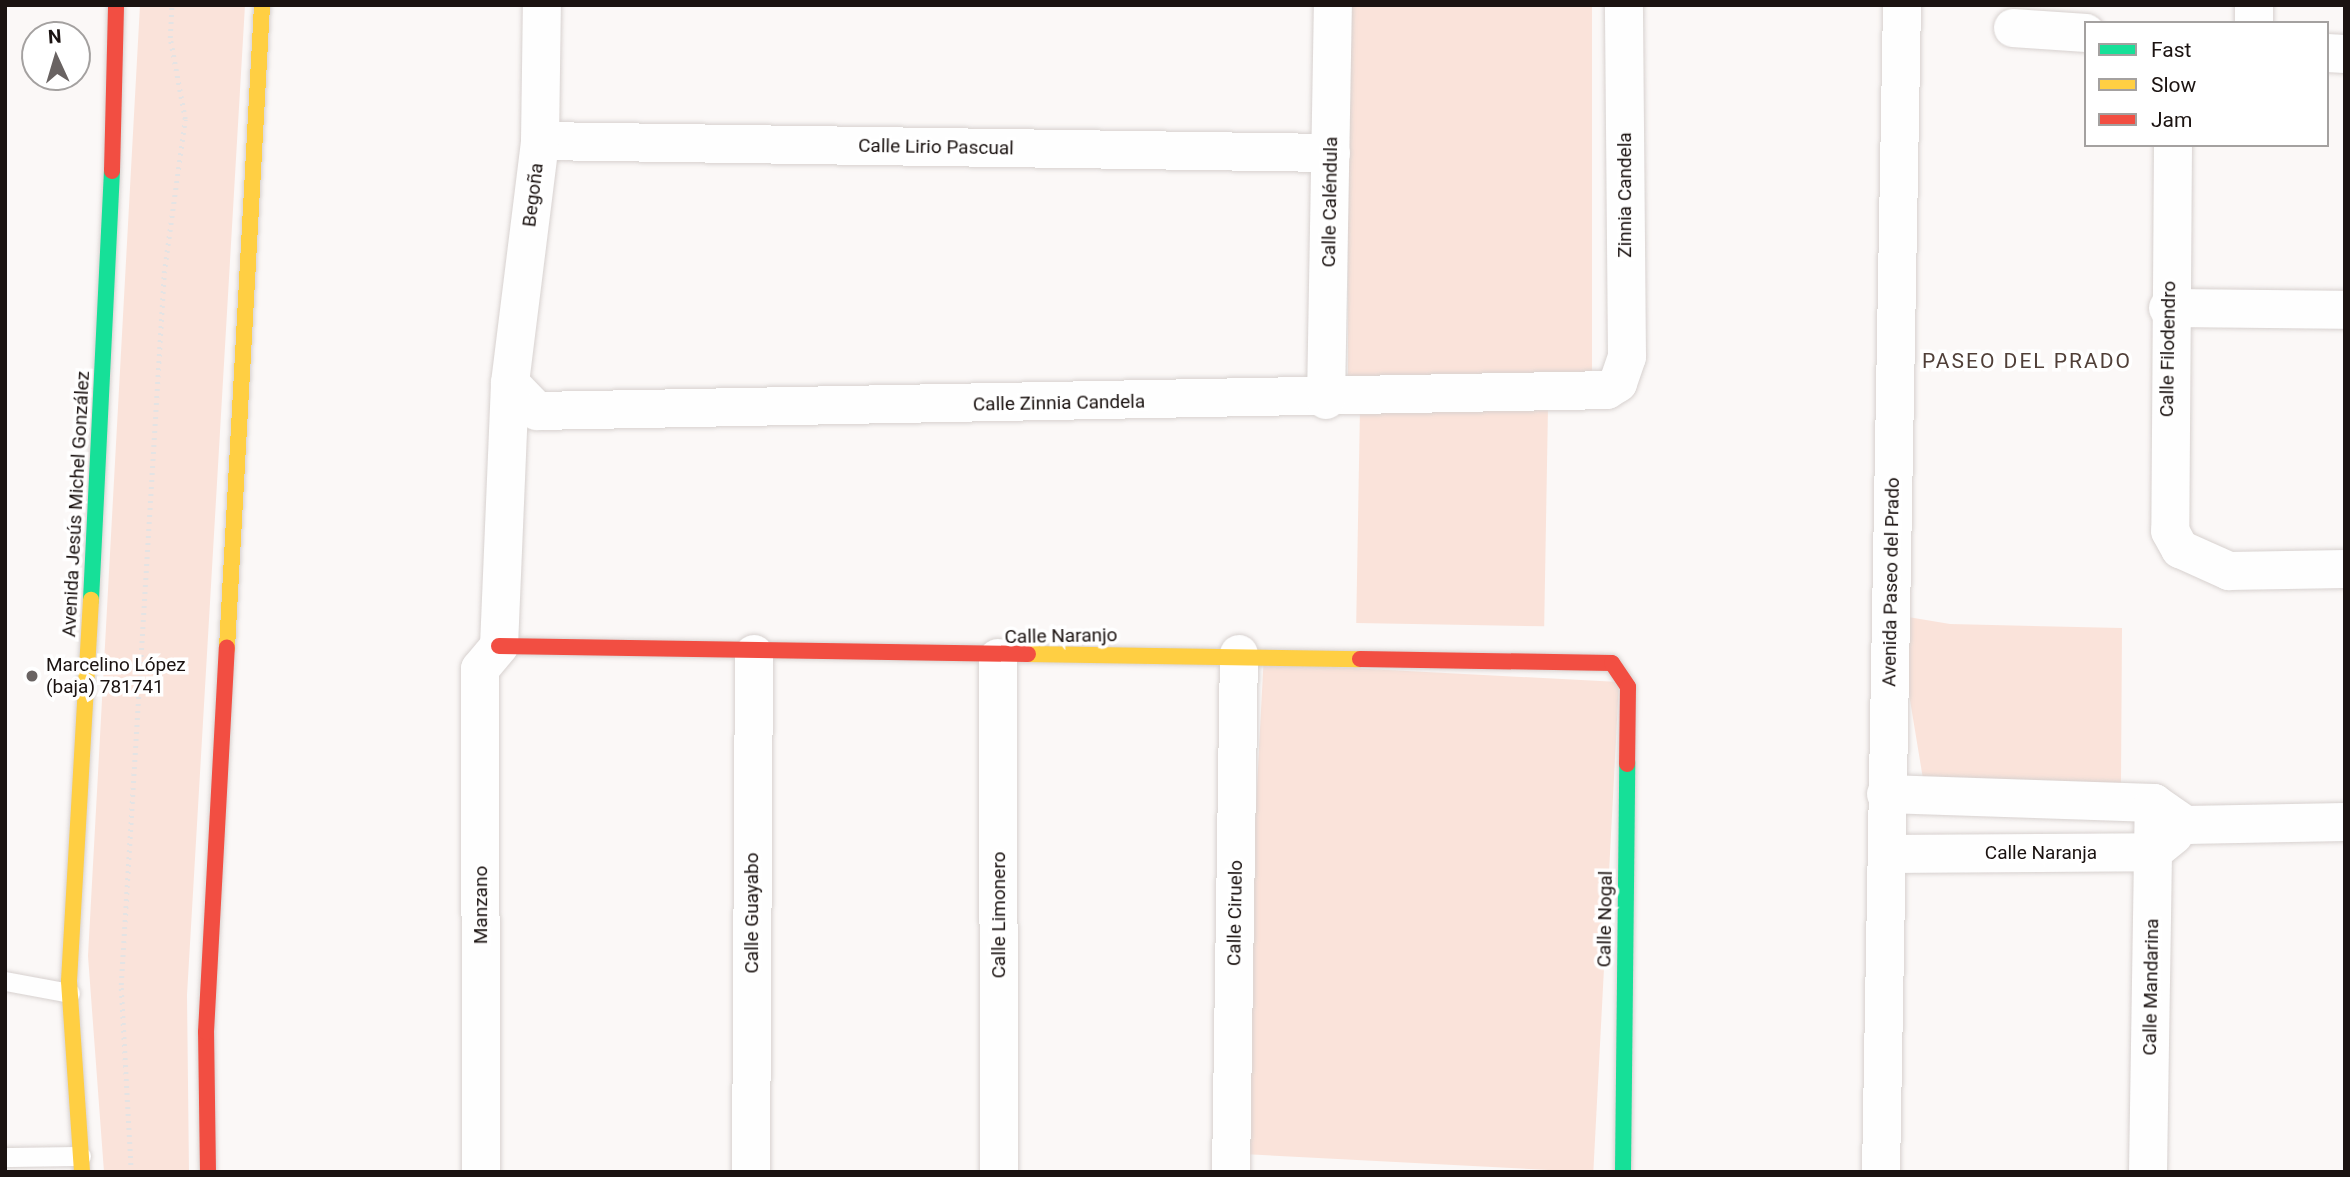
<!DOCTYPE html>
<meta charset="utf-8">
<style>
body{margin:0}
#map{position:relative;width:2350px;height:1177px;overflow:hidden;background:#fbf8f7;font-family:Roboto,sans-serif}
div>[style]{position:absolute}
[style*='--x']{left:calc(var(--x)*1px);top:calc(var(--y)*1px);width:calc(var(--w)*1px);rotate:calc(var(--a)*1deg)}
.green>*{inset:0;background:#fae3da;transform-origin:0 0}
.path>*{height:4.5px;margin-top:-2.25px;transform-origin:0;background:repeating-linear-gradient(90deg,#e4e3e3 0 2px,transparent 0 7px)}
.roads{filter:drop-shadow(0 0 2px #d7d1cf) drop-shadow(0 0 2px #d7d1cf)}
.lane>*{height:19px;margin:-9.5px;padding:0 9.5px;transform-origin:9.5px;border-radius:9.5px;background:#fefefe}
.street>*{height:38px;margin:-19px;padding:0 19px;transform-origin:19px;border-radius:19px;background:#fefefe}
.fast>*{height:16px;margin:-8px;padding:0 8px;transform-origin:8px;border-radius:8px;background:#16e098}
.slow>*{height:16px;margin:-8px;padding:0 8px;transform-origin:8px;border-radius:8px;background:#ffcf43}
.jam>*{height:16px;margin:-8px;padding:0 8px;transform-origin:8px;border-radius:8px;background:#f24e42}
.dots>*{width:19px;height:19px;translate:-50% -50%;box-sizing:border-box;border:4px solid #fff;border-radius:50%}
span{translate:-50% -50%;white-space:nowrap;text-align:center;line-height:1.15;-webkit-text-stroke:7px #fff;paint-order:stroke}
.street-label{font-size:19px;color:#1b1311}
.poi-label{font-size:19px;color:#1b1311}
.left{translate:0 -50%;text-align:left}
.neighbourhood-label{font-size:21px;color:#503f38;letter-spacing:2px}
.frame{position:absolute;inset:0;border:7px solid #1b1311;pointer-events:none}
.legend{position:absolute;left:2084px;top:21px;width:245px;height:126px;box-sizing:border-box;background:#fff;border:2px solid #a4a1a0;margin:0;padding:9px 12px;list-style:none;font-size:21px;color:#1b1311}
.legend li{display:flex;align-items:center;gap:14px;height:35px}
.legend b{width:35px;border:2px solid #a4a1a0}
.north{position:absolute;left:21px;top:21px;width:70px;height:70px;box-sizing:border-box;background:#fff;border:2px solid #a4a1a0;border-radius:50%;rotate:356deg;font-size:19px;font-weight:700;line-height:28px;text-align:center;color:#1b1311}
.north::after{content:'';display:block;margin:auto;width:24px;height:32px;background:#696362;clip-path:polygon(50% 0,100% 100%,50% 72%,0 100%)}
</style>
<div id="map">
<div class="green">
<i style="clip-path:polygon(140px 5px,245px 5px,187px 995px,189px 1172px,104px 1172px,88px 956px)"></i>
<i style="left:1348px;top:5px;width:244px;height:381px"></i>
<i style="left:1360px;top:406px;width:188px;height:217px;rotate:1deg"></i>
<i style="clip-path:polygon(1896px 615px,1950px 624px,2122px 628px,2121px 785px,1924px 785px)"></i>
<i style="left:1619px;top:682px;width:491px;height:356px;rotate:93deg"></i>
</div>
<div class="path">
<i style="--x:131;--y:1172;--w:187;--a:-93.1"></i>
<i style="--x:121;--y:985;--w:713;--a:-86.54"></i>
<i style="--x:164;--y:273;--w:155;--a:-82.2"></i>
<i style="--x:185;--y:119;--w:82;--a:-100.5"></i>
<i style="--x:170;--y:38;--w:33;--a:-87"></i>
</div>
<div class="roads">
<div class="lane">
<i style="--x:5;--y:981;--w:66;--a:10.5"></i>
<i style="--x:5;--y:1157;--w:76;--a:-0.8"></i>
</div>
<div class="street">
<i style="--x:2254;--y:5;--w:18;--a:90"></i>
<i style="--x:2013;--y:28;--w:73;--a:3.9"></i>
<i style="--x:2327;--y:53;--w:18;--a:3"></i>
<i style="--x:540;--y:141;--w:791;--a:0.87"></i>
<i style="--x:2173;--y:145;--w:386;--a:90.4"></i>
<i style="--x:2170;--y:531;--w:21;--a:61"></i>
<i style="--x:2180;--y:549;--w:54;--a:24.2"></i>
<i style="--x:2229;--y:571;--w:116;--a:-1"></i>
<i style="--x:2168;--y:308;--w:177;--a:0.6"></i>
<i style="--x:510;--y:383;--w:39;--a:46"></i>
<i style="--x:537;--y:411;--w:1070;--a:-1.12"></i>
<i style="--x:1607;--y:390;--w:13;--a:-32"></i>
<i style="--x:1618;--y:383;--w:28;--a:-71"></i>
<i style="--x:1627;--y:357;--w:352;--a:-90.5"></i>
<i style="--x:1326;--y:400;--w:395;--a:-89"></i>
<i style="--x:998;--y:658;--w:514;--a:89.89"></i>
<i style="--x:1886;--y:794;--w:268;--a:1.9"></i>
<i style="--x:2154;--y:803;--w:39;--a:35"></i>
<i style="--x:2186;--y:825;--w:159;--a:-1.1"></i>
<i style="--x:1887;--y:854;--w:266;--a:-0.4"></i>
<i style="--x:2153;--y:852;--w:27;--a:-39"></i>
<i style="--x:481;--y:1172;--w:503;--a:-90.11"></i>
<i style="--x:480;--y:669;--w:30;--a:-50"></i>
<i style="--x:499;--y:646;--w:263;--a:-87.6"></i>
<i style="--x:510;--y:383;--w:244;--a:-82.9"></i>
<i style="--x:540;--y:141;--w:136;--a:-89.2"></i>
<i style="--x:751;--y:1172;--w:518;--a:-89.67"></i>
<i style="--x:1231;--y:1172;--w:518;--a:-89.12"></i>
<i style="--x:1881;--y:1172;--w:1167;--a:-88.97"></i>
<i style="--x:2148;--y:1172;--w:369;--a:-89.1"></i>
</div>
<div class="fast">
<i style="--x:91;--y:600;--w:430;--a:-87.2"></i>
<i style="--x:1623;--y:1172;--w:408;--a:-89.4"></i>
</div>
<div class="slow">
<i style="--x:227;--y:648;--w:644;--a:-86.88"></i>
<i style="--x:1028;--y:654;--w:332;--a:0.9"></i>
<i style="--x:82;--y:1172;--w:191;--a:-93.9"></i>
<i style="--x:69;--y:981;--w:382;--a:-86.7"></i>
</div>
<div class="jam">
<i style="--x:112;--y:171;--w:166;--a:-88.6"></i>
<i style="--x:499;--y:646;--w:529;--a:0.87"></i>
<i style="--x:1360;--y:659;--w:252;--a:0.9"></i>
<i style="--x:1612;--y:663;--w:29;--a:56"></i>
<i style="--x:1628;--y:687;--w:77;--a:90.7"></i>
<i style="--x:208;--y:1172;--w:140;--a:-90.8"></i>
<i style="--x:206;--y:1032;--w:385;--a:-86.9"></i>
</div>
</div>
<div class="dots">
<i style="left:32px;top:676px;background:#696362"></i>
</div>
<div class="street-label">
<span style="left:936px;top:147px;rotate:1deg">Calle Lirio Pascual</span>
<span style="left:533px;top:195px;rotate:-83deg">Begoña</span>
<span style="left:1625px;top:195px;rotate:-90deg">Zinnia Candela</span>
<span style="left:1330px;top:202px;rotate:-89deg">Calle Caléndula</span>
<span style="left:2168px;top:349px;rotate:-89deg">Calle Filodendro</span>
<span style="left:1059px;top:403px;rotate:-1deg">Calle Zinnia Candela</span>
<span style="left:76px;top:504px;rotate:-87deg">Avenida Jesús Michel González</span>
<span style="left:1891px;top:582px;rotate:-89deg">Avenida Paseo del Prado</span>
<span style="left:1061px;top:636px;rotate:-1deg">Calle Naranjo</span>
<span style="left:2041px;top:853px">Calle Naranja</span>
<span style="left:481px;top:905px;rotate:-90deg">Manzano</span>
<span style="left:752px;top:913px;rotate:-90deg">Calle Guayabo</span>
<span style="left:1235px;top:913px;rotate:-89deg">Calle Ciruelo</span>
<span style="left:999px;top:915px;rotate:-90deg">Calle Limonero</span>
<span style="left:1605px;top:919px;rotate:-89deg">Calle Nogal</span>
<span style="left:2151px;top:987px;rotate:-89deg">Calle Mandarina</span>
</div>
<div class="poi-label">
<span class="left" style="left:46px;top:676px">Marcelino López<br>(baja) 781741</span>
</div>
<div class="neighbourhood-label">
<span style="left:2027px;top:361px">PASEO DEL PRADO</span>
</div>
<div class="frame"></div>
<ul class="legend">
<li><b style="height:9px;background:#16e098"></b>Fast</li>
<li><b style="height:9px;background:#ffcf43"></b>Slow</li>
<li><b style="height:9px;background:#f24e42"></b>Jam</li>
</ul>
<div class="north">N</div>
</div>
